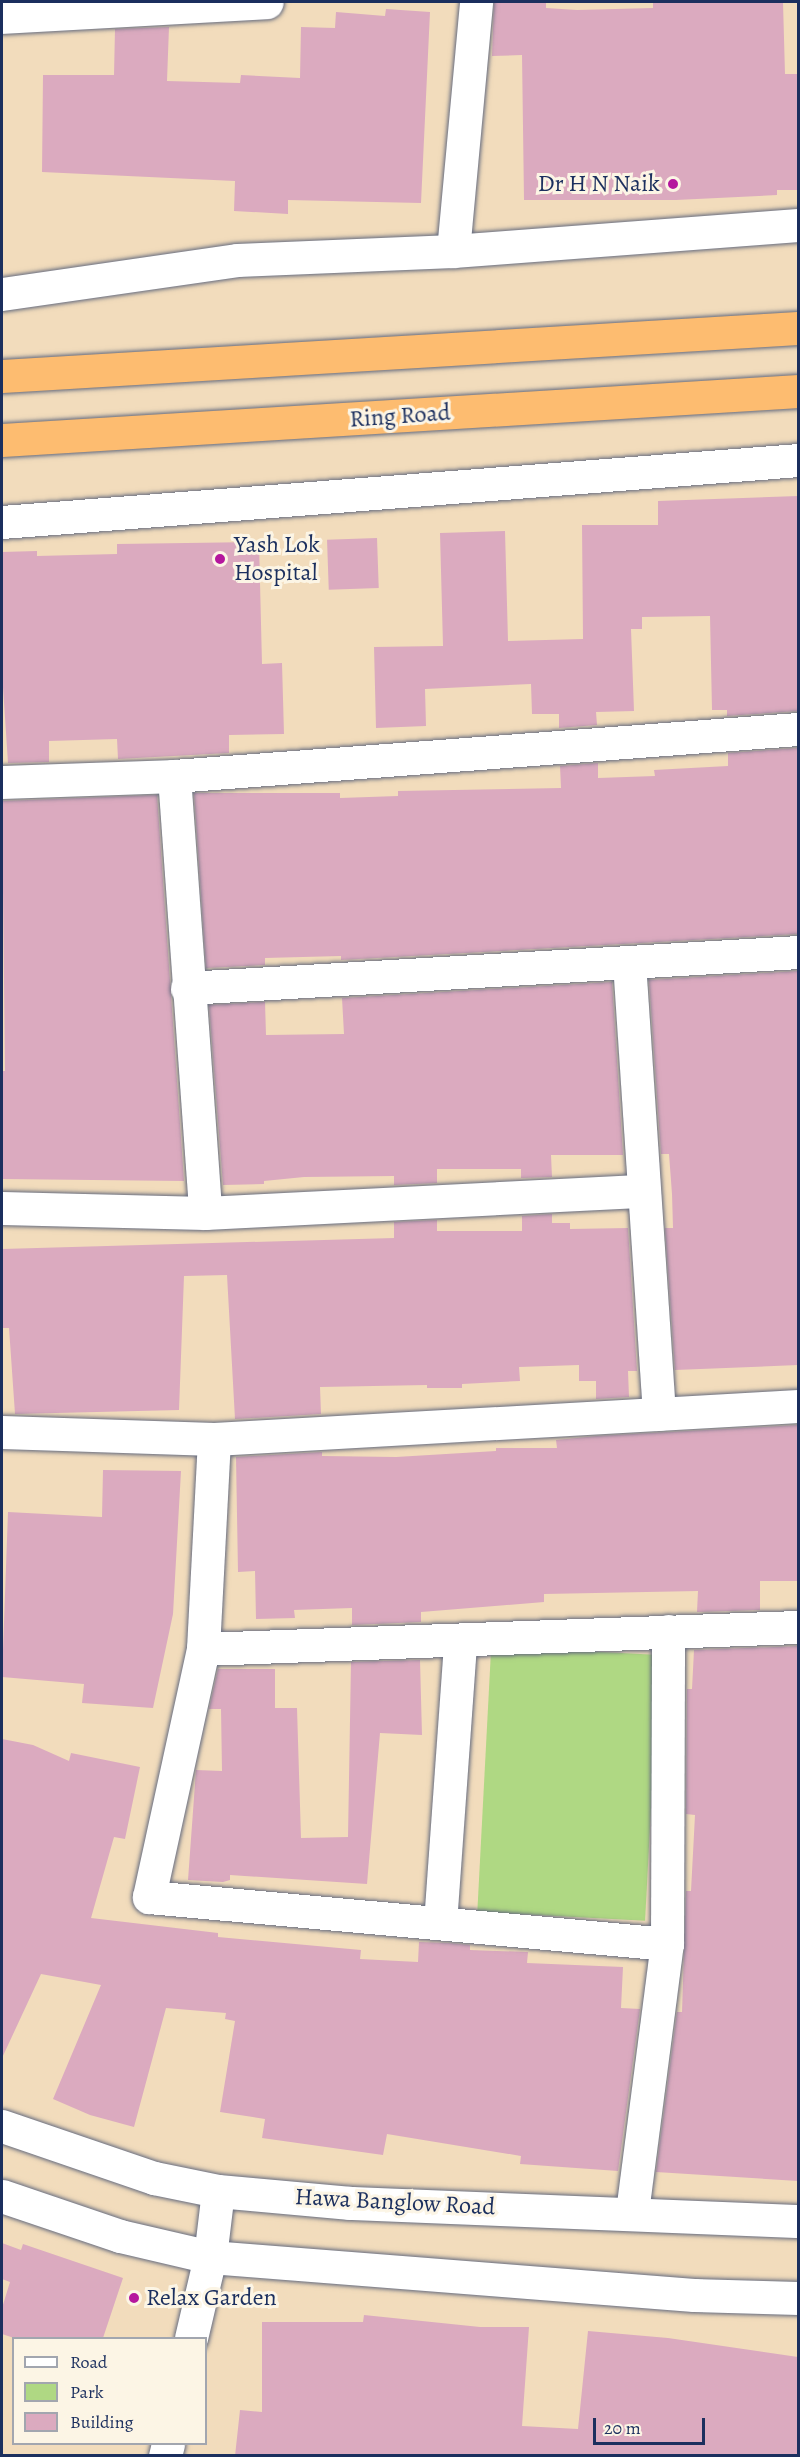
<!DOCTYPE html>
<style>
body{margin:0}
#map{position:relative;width:800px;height:2457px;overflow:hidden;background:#f2dcbc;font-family:Alegreya,serif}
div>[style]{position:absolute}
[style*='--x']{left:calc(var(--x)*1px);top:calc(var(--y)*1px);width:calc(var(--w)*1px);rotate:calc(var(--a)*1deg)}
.green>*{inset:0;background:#afd883;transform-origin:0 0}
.building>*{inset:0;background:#dbaabf;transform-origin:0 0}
.roads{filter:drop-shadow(0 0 2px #666c7f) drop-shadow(0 0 2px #666c7f)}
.minor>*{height:33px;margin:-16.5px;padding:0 16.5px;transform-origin:16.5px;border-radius:16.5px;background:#fff}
.highway>*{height:33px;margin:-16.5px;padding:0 16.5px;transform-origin:16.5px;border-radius:16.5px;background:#fdbc70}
.dots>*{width:16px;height:16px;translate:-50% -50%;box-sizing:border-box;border:3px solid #fcf5e5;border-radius:50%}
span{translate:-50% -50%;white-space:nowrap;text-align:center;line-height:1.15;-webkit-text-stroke:6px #fcf5e5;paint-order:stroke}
.poi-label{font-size:24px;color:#1b2f5e}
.right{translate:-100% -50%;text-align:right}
.left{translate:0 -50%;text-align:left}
.street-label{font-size:24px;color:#1b2f5e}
.frame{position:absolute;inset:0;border:3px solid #1b2f5e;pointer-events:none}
.legend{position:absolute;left:12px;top:2337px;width:195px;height:108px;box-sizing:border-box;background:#fcf5e5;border:2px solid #a2a6af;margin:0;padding:8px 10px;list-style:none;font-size:18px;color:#1b2f5e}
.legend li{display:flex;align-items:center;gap:12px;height:30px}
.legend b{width:30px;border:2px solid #a2a6af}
.scale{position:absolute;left:593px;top:2418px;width:112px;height:27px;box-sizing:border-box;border:3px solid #1b2f5e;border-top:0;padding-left:8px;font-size:18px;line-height:21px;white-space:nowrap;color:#1b2f5e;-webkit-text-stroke:4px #fcf5e5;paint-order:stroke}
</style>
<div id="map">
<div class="green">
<i style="left:659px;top:1655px;width:266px;height:168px;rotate:93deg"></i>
</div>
<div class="building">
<i style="clip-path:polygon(494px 2px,546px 2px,546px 8px,577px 10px,653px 8px,653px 2px,783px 2px,785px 74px,798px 74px,798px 190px,777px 190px,777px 195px,676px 200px,524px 200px,522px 55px,492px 56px)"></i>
<i style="clip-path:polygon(386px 9px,430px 12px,421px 203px,288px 200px,288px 214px,234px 211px,235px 181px,42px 172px,43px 75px,114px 75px,115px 29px,169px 27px,167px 81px,240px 83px,241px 75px,300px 78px,301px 27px,335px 28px,336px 12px,385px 16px)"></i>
<i style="clip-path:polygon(798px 496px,798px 711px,727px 716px,727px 710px,712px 710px,710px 616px,642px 617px,642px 629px,631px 629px,634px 711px,596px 712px,597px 725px,559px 728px,559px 714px,532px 714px,531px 684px,425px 689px,426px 726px,376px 728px,374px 647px,443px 646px,440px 533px,505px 531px,508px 641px,583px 639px,582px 525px,658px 525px,658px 501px)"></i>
<i style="left:377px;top:538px;width:50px;height:50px;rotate:88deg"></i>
<i style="clip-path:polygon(259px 542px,262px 664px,282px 663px,284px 734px,229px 735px,229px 753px,118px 759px,117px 739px,49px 741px,49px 762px,8px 763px,2px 672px,2px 552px,37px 551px,37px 556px,117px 554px,117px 544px)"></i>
<i style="clip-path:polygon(798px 748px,798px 934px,341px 960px,341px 956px,265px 958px,265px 965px,206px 968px,194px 793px,340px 793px,340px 798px,398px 796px,398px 791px,561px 788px,560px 766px,598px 763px,598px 778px,655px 776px,654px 770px,728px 766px,728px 753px)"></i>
<i style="clip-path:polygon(157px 795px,184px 1181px,2px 1179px,2px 1071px,5px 1071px,2px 801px)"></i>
<i style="clip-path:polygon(798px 971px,798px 1365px,675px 1370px,665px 1228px,673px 1228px,672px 1194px,669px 1154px,661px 1154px,649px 980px)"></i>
<i style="clip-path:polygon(612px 982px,623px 1155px,551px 1155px,552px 1177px,521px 1178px,521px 1169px,437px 1169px,437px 1183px,394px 1185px,394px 1176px,304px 1177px,264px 1181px,264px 1184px,223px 1185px,209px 1005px,265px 1002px,266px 1035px,344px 1034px,342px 998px)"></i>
<i style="clip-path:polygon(552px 1214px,552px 1223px,570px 1223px,570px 1229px,628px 1228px,637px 1371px,628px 1371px,629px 1397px,596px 1399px,596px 1381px,579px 1381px,579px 1365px,519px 1367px,520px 1381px,462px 1384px,462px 1388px,427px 1388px,427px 1385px,320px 1387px,321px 1414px,235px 1419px,227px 1275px,184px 1276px,179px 1410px,15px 1414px,9px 1328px,2px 1328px,2px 1249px,394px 1238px,394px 1222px,437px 1220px,437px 1231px,522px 1231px,522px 1216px)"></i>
<i style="clip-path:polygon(798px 1425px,798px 1581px,760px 1581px,760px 1610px,697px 1612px,698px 1591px,544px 1594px,544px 1602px,421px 1612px,421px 1622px,352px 1625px,352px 1608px,294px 1610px,295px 1618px,256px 1619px,255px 1571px,238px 1572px,236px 1457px,322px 1452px,322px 1456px,396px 1457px,496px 1451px,496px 1448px,557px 1448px,556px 1440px,597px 1436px)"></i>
<i style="clip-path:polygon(103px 1470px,181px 1471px,173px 1614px,153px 1708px,82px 1703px,84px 1684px,2px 1677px,8px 1512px,102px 1517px)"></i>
<i style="clip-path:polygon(798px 1646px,798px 2181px,656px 2172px,677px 2012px,682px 2012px,686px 1891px,691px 1891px,695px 1815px,686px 1814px,687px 1689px,692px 1689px,694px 1650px)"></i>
<i style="clip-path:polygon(420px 1660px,422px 1735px,380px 1733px,367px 1884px,230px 1875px,230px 1880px,223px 1882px,188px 1880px,196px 1770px,222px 1771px,221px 1709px,209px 1709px,218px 1669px,275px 1669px,275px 1708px,297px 1708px,301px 1838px,348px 1837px,351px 1662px)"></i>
<i style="clip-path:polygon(2px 1739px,33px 1745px,69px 1761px,71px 1753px,140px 1767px,125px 1839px,114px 1837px,91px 1918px,218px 1933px,218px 1937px,361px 1950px,360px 1959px,418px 1962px,419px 1942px,449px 1943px,470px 1945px,470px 1950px,528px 1952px,527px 1963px,623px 1967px,621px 2008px,640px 2009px,618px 2171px,520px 2164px,521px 2156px,387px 2134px,383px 2155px,262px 2138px,265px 2119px,220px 2112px,235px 2021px,225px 2019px,226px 2013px,166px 2008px,134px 2127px,90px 2115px,53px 2099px,101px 1985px,41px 1974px,2px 2058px)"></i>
<i style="clip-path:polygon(2px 2243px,21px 2250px,23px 2244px,123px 2278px,103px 2338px,14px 2338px,2px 2334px,2px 2308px,10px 2282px,2px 2279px)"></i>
<i style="clip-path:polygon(364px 2315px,480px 2327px,529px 2327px,522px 2426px,578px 2429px,588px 2331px,668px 2338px,798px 2357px,798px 2456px,235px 2456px,240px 2410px,262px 2412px,262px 2322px,363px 2322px)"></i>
</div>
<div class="roads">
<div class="minor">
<i style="--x:2;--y:17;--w:265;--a:-3.2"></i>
<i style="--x:453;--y:251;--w:250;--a:-84.7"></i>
<i style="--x:2;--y:294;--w:237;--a:-8.2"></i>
<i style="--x:237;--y:260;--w:216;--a:-2.4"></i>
<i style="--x:453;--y:251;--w:346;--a:-4.3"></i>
<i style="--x:2;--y:522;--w:798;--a:-4.45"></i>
<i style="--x:174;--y:776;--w:438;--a:85.9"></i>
<i style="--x:2;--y:782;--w:172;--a:-2"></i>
<i style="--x:174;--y:776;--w:626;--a:-4.31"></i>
<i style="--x:629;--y:962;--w:453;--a:86.2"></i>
<i style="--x:187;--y:988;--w:612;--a:-3.37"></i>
<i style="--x:2;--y:1208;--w:203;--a:1.4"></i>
<i style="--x:205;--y:1213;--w:439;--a:-2.9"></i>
<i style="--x:2;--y:1432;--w:212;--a:1.9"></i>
<i style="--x:214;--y:1439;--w:585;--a:-3.23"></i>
<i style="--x:214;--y:1439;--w:210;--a:93"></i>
<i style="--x:203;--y:1649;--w:254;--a:102.3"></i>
<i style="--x:149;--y:1897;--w:520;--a:5.18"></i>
<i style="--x:203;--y:1649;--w:595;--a:-2.12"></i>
<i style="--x:440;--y:1923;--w:283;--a:-85.9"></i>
<i style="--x:2;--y:2126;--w:161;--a:18.9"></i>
<i style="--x:154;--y:2178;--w:65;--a:11.5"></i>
<i style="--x:218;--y:2191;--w:133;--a:5.2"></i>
<i style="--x:350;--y:2203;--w:448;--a:2.3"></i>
<i style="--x:2;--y:2196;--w:125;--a:18.7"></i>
<i style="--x:120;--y:2236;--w:92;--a:13.1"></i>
<i style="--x:210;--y:2257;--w:485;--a:4.5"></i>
<i style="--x:694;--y:2295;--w:104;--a:1.7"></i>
<i style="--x:632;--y:2212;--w:270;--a:-82.6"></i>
<i style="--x:667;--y:1944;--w:313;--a:-89.8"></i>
<i style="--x:191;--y:2338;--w:83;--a:-76.8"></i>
<i style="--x:210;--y:2257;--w:66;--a:-83.1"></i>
<i style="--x:165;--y:2456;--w:12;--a:-76"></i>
</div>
<div class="highway">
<i style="--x:2;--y:376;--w:797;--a:-3.45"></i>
<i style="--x:2;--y:440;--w:798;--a:-3.52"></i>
</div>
</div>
<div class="dots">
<i style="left:673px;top:184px;background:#b5179e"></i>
<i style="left:220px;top:559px;background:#b5179e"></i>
<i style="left:134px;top:2298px;background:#b5179e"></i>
</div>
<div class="poi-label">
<span class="right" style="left:660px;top:184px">Dr H N Naik</span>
<span class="left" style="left:234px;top:559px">Yash Lok<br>Hospital</span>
<span class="left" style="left:146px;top:2298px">Relax Garden</span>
</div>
<div class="street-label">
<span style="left:400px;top:416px;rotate:-4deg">Ring Road</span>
<span style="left:395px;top:2202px;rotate:3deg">Hawa Banglow Road</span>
</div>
<div class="frame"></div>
<ul class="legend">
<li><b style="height:8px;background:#fff"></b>Road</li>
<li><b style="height:16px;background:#afd883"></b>Park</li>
<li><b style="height:16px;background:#dbaabf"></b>Building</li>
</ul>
<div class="scale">20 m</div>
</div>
